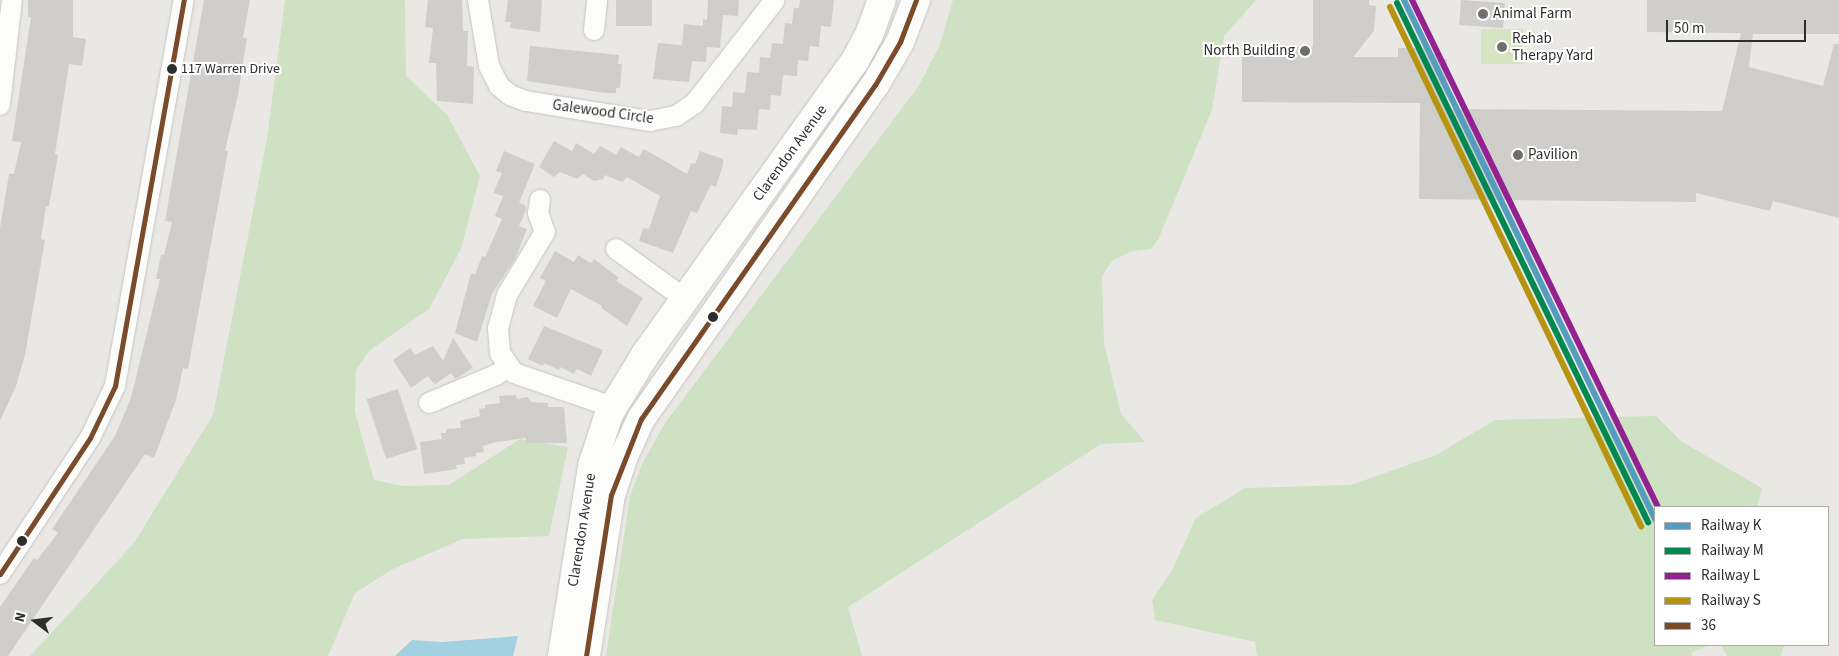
<!DOCTYPE html>
<style>
body{margin:0}
#map{position:relative;width:1839px;height:656px;overflow:hidden;background:#eae8e5;font-family:"Source Sans 3",sans-serif}
div>[style]{position:absolute}
[style*='--x']{left:calc(var(--x)*1px);top:calc(var(--y)*1px);width:calc(var(--w)*1px);rotate:calc(var(--a)*1deg)}
.green>*{inset:0;background:#cee1c2}
.pitch>*{inset:0;background:#d7e4c1;transform-origin:0 0}
.water>*{inset:0;background:#a2d2e2}
.building>*{inset:0;background:#cfcecb;transform-origin:0 0}
.roads{filter:drop-shadow(0 0 1px #c4c4c4) drop-shadow(0 0 1px #c4c4c4)}
.minor>*{height:20px;margin:-10px;padding:0 10px;transform-origin:10px;border-radius:10px;background:#fcfcfb}
.secondary>*{height:28px;margin:-14px;padding:0 14px;transform-origin:14px;border-radius:14px;background:#fcfcfb}
.bus-1>*{height:5px;margin:-2.5px;padding:0 2.5px;transform-origin:2.5px;border-radius:2.5px;background:#7a4b2a}
.rail-1>*{height:6px;margin:-3px;padding:0 3px;transform-origin:3px;border-radius:3px;background:#549dbf}
.rail-2>*{height:6px;margin:-3px;padding:0 3px;transform-origin:3px;border-radius:3px;background:#008851}
.rail-3>*{height:6px;margin:-3px;padding:0 3px;transform-origin:3px;border-radius:3px;background:#932290}
.rail-4>*{height:6px;margin:-3px;padding:0 3px;transform-origin:3px;border-radius:3px;background:#b69410}
.dots>*{width:14px;height:14px;translate:-50% -50%;box-sizing:border-box;border:2px solid #fff;border-radius:50%}
span{translate:-50% -50%;white-space:nowrap;text-align:center;line-height:1.15;-webkit-text-stroke:4px #fff;paint-order:stroke}
.bus-label{font-size:14px;color:#2d2d2d}
.left{translate:0 -50%;text-align:left}
.poi-label{font-size:15px;color:#2d2d2d}
.right{translate:-100% -50%;text-align:right}
.street-label{font-size:15px;color:#2d2d2d}
.legend{position:absolute;left:1654px;top:506px;width:175px;height:140px;box-sizing:border-box;background:#fff;border:1px solid #ababab;margin:0;padding:6px 9px;list-style:none;font-size:15px;color:#2d2d2d}
.legend li{display:flex;align-items:center;gap:10px;height:25px}
.legend b{width:25px;border:1px solid #ababab}
.north{position:absolute;left:10px;top:596px;width:50px;height:50px;-webkit-text-stroke:4px #fff;paint-order:stroke;rotate:285deg;font-size:14px;font-weight:700;line-height:20px;text-align:center;color:#2d2d2d}
.north::after{content:'';display:block;margin:auto;width:18px;height:22px;background:#2d2d2d;clip-path:polygon(50% 0,100% 100%,50% 72%,0 100%)}
.scale{position:absolute;left:1666px;top:20px;width:140px;height:22px;box-sizing:border-box;border:2px solid #2d2d2d;border-top:0;padding-left:6px;font-size:15px;line-height:18px;white-space:nowrap;color:#2d2d2d;-webkit-text-stroke:4px #fff;paint-order:stroke}
</style>
<div id="map">
<div class="green">
<i style="clip-path:polygon(285px 0,405px 0,406px 76px,447px 115px,480px 176px,461px 249px,429px 309px,370px 350px,356px 370px,355px 412px,374px 480px,403px 486px,449px 485px,520px 439px,568px 447px,549px 536px,463px 539px,393px 569px,355px 593px,328px 656px,30px 656px,134px 543px,213px 415px,267px 139px)"></i>
<i style="clip-path:polygon(953px 0,1256px 0,1224px 36px,1212px 110px,1158px 240px,1151px 249px,1132px 251px,1112px 261px,1102px 276px,1104px 343px,1121px 414px,1145px 442px,1101px 444px,848px 607px,862px 656px,606px 656px,630px 496px,642px 464px,665px 423px,918px 87px,940px 45px)"></i>
<i style="clip-path:polygon(1656px 416px,1682px 442px,1762px 488px,1757px 507px,1655px 507px,1655px 645px,1709px 645px,1691px 653px,1692px 656px,1257px 656px,1255px 642px,1155px 620px,1152px 600px,1172px 570px,1196px 518px,1245px 488px,1351px 485px,1436px 455px,1495px 420px)"></i>
<i style="clip-path:polygon(1721px 645px,1784px 645px,1781px 656px,1727px 656px)"></i>
</div>
<div class="pitch">
<i style="left:1481px;top:29px;width:42px;height:35px"></i>
</div>
<div class="water">
<i style="clip-path:polygon(518px 636px,513px 656px,395px 656px,412px 640px,442px 642px)"></i>
</div>
<div class="building">
<i style="clip-path:polygon(28px 0,73px 0,73px 37px,86px 39px,82px 66px,69px 64px,55px 154px,58px 155px,49px 206px,46px 206px,41px 239px,45px 240px,25px 355px,16px 386px,0 421px,0 228px,9px 174px,14px 174px,21px 142px,12px 141px,31px 17px,28px 17px)"></i>
<i style="clip-path:polygon(204px 0,250px 0,243px 38px,247px 38px,238px 95px,225px 151px,228px 151px,188px 369px,183px 368px,176px 400px,154px 458px,145px 454px,8px 656px,0 656px,0 607px,34px 558px,37px 560px,58px 533px,52px 529px,115px 436px,131px 398px,160px 279px,156px 279px,161px 255px,164px 255px,172px 222px,165px 221px)"></i>
<i style="clip-path:polygon(428px 0,462px 0,463px 31px,468px 31px,467px 66px,474px 67px,473px 104px,437px 101px,436px 63px,429px 63px,433px 28px,425px 27px)"></i>
<i style="clip-path:polygon(508px 0,542px 0,540px 32px,510px 28px,511px 22px,505px 22px)"></i>
<i style="left:616px;top:0;width:36px;height:26px"></i>
<i style="clip-path:polygon(708px 0,739px 0,738px 16px,723px 15px,720px 48px,707px 47px,706px 62px,692px 61px,689px 82px,653px 79px,658px 43px,682px 45px,684px 24px,703px 26px,703px 19px,707px 20px)"></i>
<i style="clip-path:polygon(800px 0,834px 0,831px 27px,821px 26px,819px 47px,810px 46px,808px 61px,798px 60px,797px 76px,783px 75px,781px 96px,771px 95px,770px 110px,759px 109px,757px 130px,738px 129px,737px 135px,720px 133px,722px 106px,732px 107px,733px 92px,745px 93px,747px 72px,759px 73px,760px 57px,770px 58px,772px 43px,783px 44px,785px 23px,792px 24px,794px 8px,799px 8px)"></i>
<i style="clip-path:polygon(1313px 0,1369px 0,1369px 5px,1376px 6px,1374px 31px,1353px 57px,1398px 57px,1398px 48px,1429px 48px,1429px 53px,1440px 53px,1440px 59px,1447px 59px,1447px 109px,1722px 111px,1741px 33px,1647px 32px,1647px 0,1839px 0,1839px 34px,1753px 34px,1749px 67px,1823px 86px,1834px 44px,1839px 44px,1839px 218px,1773px 201px,1770px 211px,1696px 193px,1696px 202px,1419px 199px,1420px 103px,1242px 102px,1242px 46px,1313px 47px)"></i>
<i style="left:1461px;top:0;width:44px;height:25px;rotate:4deg"></i>
<i style="clip-path:polygon(530px 46px,619px 55px,618px 64px,622px 64px,620px 88px,616px 88px,616px 93px,605px 93px,527px 81px)"></i>
<i style="clip-path:polygon(554px 141px,572px 151px,576px 143px,594px 154px,600px 146px,616px 155px,621px 147px,639px 157px,644px 149px,687px 174px,691px 163px,695px 164px,700px 151px,723px 159px,723px 165px,716px 187px,711px 185px,697px 213px,691px 211px,673px 253px,639px 241px,643px 228px,649px 229px,660px 196px,627px 177px,622px 182px,605px 175px,603px 179px,594px 181px,583px 174px,577px 179px,560px 172px,554px 177px,539px 167px)"></i>
<i style="clip-path:polygon(504px 151px,535px 164px,519px 203px,525px 205px,526px 210px,519px 226px,527px 229px,515px 259px,492px 294px,477px 342px,455px 333px,471px 273px,475px 275px,482px 256px,485px 257px,502px 219px,495px 216px,503px 196px,493px 193px,502px 173px,496px 171px)"></i>
<i style="clip-path:polygon(555px 251px,574px 262px,578px 255px,591px 263px,594px 259px,619px 278px,616px 281px,643px 298px,627px 326px,601px 308px,602px 306px,571px 289px,557px 318px,533px 306px,546px 281px,540px 278px)"></i>
<i style="clip-path:polygon(544px 326px,603px 350px,591px 376px,577px 369px,574px 374px,560px 367px,559px 370px,544px 363px,543px 366px,528px 359px)"></i>
<i style="clip-path:polygon(453px 338px,473px 368px,455px 379px,451px 373px,434px 385px,435px 381px,433px 383px,428px 376px,411px 388px,393px 360px,410px 348px,415px 355px,433px 346px,443px 361px)"></i>
<i style="left:398px;top:389px;width:63px;height:33px;rotate:72deg"></i>
<i style="clip-path:polygon(516px 395px,517px 399px,527px 397px,532px 402px,548px 403px,548px 407px,564px 407px,567px 443px,526px 443px,526px 438px,496px 442px,483px 446px,484px 452px,476px 453px,476px 456px,464px 458px,465px 464px,456px 465px,457px 469px,424px 474px,420px 442px,442px 439px,441px 433px,446px 433px,446px 429px,461px 428px,460px 421px,480px 416px,479px 409px,485px 408px,485px 405px,500px 403px,499px 396px)"></i>
</div>
<div class="roads">
<div class="minor">
<i style="--x:478;--y:0;--w:67;--a:80.5"></i>
<i style="--x:489;--y:66;--w:22;--a:63"></i>
<i style="--x:499;--y:86;--w:14;--a:39"></i>
<i style="--x:510;--y:95;--w:17;--a:21"></i>
<i style="--x:526;--y:101;--w:126;--a:9.2"></i>
<i style="--x:650;--y:121;--w:26;--a:-11"></i>
<i style="--x:676;--y:116;--w:23;--a:-34"></i>
<i style="--x:695;--y:103;--w:130;--a:-52.2"></i>
<i style="--x:594;--y:30;--w:30;--a:-84"></i>
<i style="--x:0;--y:105;--w:106;--a:-83.5"></i>
<i style="--x:540;--y:200;--w:13;--a:99"></i>
<i style="--x:538;--y:213;--w:20;--a:70"></i>
<i style="--x:545;--y:232;--w:74;--a:121.1"></i>
<i style="--x:507;--y:295;--w:35;--a:105"></i>
<i style="--x:498;--y:329;--w:24;--a:85"></i>
<i style="--x:500;--y:353;--w:24;--a:55"></i>
<i style="--x:514;--y:373;--w:105;--a:19"></i>
<i style="--x:616;--y:249;--w:85;--a:35.9"></i>
<i style="--x:429;--y:403;--w:73;--a:-22.7"></i>
<i style="--x:496;--y:375;--w:14;--a:-36"></i>
<i style="--x:0;--y:574;--w:163;--a:-56.5"></i>
<i style="--x:90;--y:438;--w:58;--a:-64.3"></i>
<i style="--x:115;--y:386;--w:392;--a:-79.9"></i>
</div>
<div class="secondary">
<i style="--x:562;--y:656;--w:192;--a:-81"></i>
<i style="--x:592;--y:466;--w:55;--a:-71.9"></i>
<i style="--x:609;--y:414;--w:69;--a:-58.6"></i>
<i style="--x:645;--y:355;--w:361;--a:-54.5"></i>
<i style="--x:855;--y:61;--w:30;--a:-62"></i>
<i style="--x:869;--y:35;--w:37;--a:-70"></i>
<i style="--x:586;--y:656;--w:163;--a:-81.2"></i>
<i style="--x:611;--y:495;--w:41;--a:-71.6"></i>
<i style="--x:624;--y:456;--w:41;--a:-65.3"></i>
<i style="--x:641;--y:419;--w:408;--a:-55"></i>
<i style="--x:875;--y:85;--w:50;--a:-59.8"></i>
<i style="--x:900;--y:42;--w:45;--a:-69.1"></i>
</div>
</div>
<div class="bus-1">
<i style="--x:0;--y:574;--w:163;--a:-56.5"></i>
<i style="--x:90;--y:438;--w:58;--a:-64.3"></i>
<i style="--x:115;--y:386;--w:392;--a:-79.9"></i>
<i style="--x:586;--y:656;--w:163;--a:-81.2"></i>
<i style="--x:611;--y:495;--w:82;--a:-68.5"></i>
<i style="--x:641;--y:419;--w:408;--a:-55"></i>
<i style="--x:875;--y:85;--w:50;--a:-59.8"></i>
<i style="--x:900;--y:42;--w:45;--a:-69.1"></i>
</div>
<div class="rail-1">
<i style="--x:1404;--y:0;--w:577;--a:64.19"></i>
</div>
<div class="rail-2">
<i style="--x:1397;--y:3;--w:577;--a:64.19"></i>
</div>
<div class="rail-3">
<i style="--x:1412;--y:0;--w:564;--a:64.12"></i>
</div>
<div class="rail-4">
<i style="--x:1390;--y:7;--w:577;--a:64.19"></i>
</div>
<div class="dots">
<i style="left:1483px;top:14px;background:#6f6e6d"></i>
<i style="left:1502px;top:47px;background:#6f6e6d"></i>
<i style="left:1305px;top:51px;background:#6f6e6d"></i>
<i style="left:172px;top:69px;background:#2d2d2d"></i>
<i style="left:1518px;top:155px;background:#6f6e6d"></i>
<i style="left:713px;top:317px;background:#2d2d2d"></i>
<i style="left:22px;top:541px;background:#2d2d2d"></i>
</div>
<div class="bus-label">
<span class="left" style="left:181px;top:69px">117 Warren Drive</span>
</div>
<div class="poi-label">
<span class="left" style="left:1493px;top:14px">Animal Farm</span>
<span class="left" style="left:1512px;top:47px">Rehab<br>Therapy Yard</span>
<span class="right" style="left:1295px;top:51px">North Building</span>
<span class="left" style="left:1528px;top:155px">Pavilion</span>
</div>
<div class="street-label">
<span style="left:603px;top:112px;rotate:8deg">Galewood Circle</span>
<span style="left:790px;top:153px;rotate:-54deg">Clarendon Avenue</span>
<span style="left:582px;top:530px;rotate:-81deg">Clarendon Avenue</span>
</div>
<ul class="legend">
<li><b style="height:6px;background:#549dbf"></b>Railway K</li>
<li><b style="height:6px;background:#008851"></b>Railway M</li>
<li><b style="height:6px;background:#932290"></b>Railway L</li>
<li><b style="height:6px;background:#b69410"></b>Railway S</li>
<li><b style="height:6px;background:#7a4b2a"></b>36</li>
</ul>
<div class="north">N</div>
<div class="scale">50 m</div>
</div>
